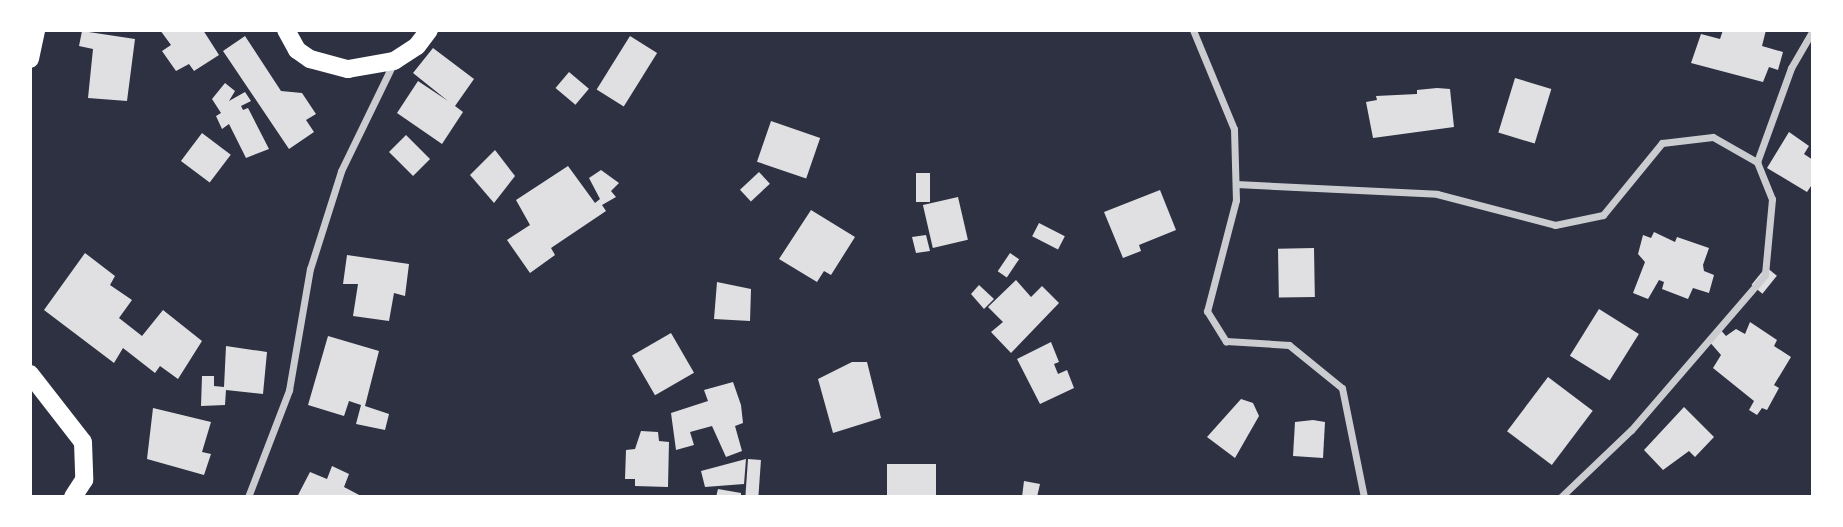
<!DOCTYPE html>
<style>
body{margin:0}
#map{position:relative;width:1843px;height:527px;overflow:hidden;background:#2d3142;font-family:"Public Sans",sans-serif}
div>[style]{position:absolute}
[style*='--x']{left:calc(var(--x)*1px);top:calc(var(--y)*1px);width:calc(var(--w)*1px);rotate:calc(var(--a)*1deg)}
.building>*{inset:0;background:#e0e0e3;transform-origin:0 0}
.minor>*{height:7px;margin:-3.5px;padding:0 3.5px;transform-origin:3.5px;border-radius:3.5px;background:#caccd0}
.primary>*{height:18px;margin:-9px;padding:0 9px;transform-origin:9px;border-radius:9px;background:#fff}
span{translate:-50% -50%;white-space:nowrap;text-align:center;line-height:1.15;-webkit-text-stroke:5px #fff;paint-order:stroke}
.frame{position:absolute;inset:0;border:32px solid #fff;pointer-events:none}
</style>
<div id="map">
<div class="building">
<i style="clip-path:polygon(160px 30px,203px 30px,219px 55px,194px 71px,189px 64px,176px 71px,162px 51px,171px 45px)"></i>
<i style="clip-path:polygon(1723px 30px,1766px 30px,1762px 46px,1783px 52px,1778px 70px,1769px 67px,1763px 82px,1691px 63px,1701px 34px,1720px 39px)"></i>
<i style="clip-path:polygon(82px 31px,135px 39px,127px 101px,88px 98px,93px 49px,79px 46px)"></i>
<i style="clip-path:polygon(245px 36px,281px 91px,302px 93px,316px 114px,306px 120px,314px 132px,289px 149px,223px 51px)"></i>
<i style="left:630px;top:36px;width:32px;height:63px;rotate:32deg"></i>
<i style="clip-path:polygon(433px 48px,474px 79px,455px 106px,463px 112px,442px 144px,397px 113px,418px 81px,448px 101px,413px 73px)"></i>
<i style="left:569px;top:72px;width:26px;height:21px;rotate:40deg"></i>
<i style="left:1515px;top:78px;width:38px;height:57px;rotate:17deg"></i>
<i style="clip-path:polygon(225px 83px,235px 91px,229px 101px,245px 92px,251px 101px,241px 106px,243px 110px,248px 108px,269px 149px,246px 158px,229px 124px,222px 129px,216px 116px,221px 113px,212px 99px)"></i>
<i style="clip-path:polygon(1437px 88px,1450px 89px,1454px 127px,1373px 138px,1366px 102px,1377px 100px,1376px 96px,1417px 94px,1417px 90px)"></i>
<i style="left:771px;top:121px;width:52px;height:43px;rotate:19deg"></i>
<i style="clip-path:polygon(1789px 132px,1809px 146px,1804px 154px,1813px 160px,1813px 183px,1807px 192px,1767px 168px)"></i>
<i style="left:202px;top:133px;width:36px;height:35px;rotate:37deg"></i>
<i style="left:406px;top:135px;width:34px;height:24px;rotate:45deg"></i>
<i style="clip-path:polygon(495px 150px,515px 176px,494px 203px,470px 175px)"></i>
<i style="clip-path:polygon(568px 166px,595px 203px,600px 199px,589px 178px,601px 170px,619px 183px,611px 191px,616px 197px,602px 205px,606px 211px,551px 248px,555px 255px,530px 273px,507px 240px,530px 225px,516px 200px)"></i>
<i style="left:759px;top:172px;width:16px;height:26px;rotate:47deg"></i>
<i style="left:916px;top:173px;width:14px;height:29px"></i>
<i style="clip-path:polygon(1160px 190px,1176px 230px,1139px 245px,1141px 251px,1123px 258px,1104px 212px)"></i>
<i style="left:958px;top:197px;width:44px;height:36px;rotate:77deg"></i>
<i style="clip-path:polygon(811px 210px,855px 237px,831px 275px,824px 271px,817px 282px,779px 259px)"></i>
<i style="left:1039px;top:223px;width:29px;height:15px;rotate:27deg"></i>
<i style="clip-path:polygon(1654px 232px,1675px 242px,1677px 237px,1709px 248px,1703px 265px,1704px 271px,1714px 275px,1709px 293px,1693px 288px,1688px 299px,1662px 289px,1664px 282px,1659px 280px,1648px 299px,1633px 293px,1645px 262px,1638px 254px,1643px 235px,1651px 238px)"></i>
<i style="clip-path:polygon(926px 235px,930px 251px,916px 253px,912px 237px)"></i>
<i style="left:1314px;top:248px;width:49px;height:36px;rotate:89deg"></i>
<i style="clip-path:polygon(85px 253px,115px 276px,110px 285px,132px 300px,119px 318px,142px 336px,163px 310px,202px 341px,178px 379px,160px 366px,155px 373px,123px 348px,114px 363px,44px 310px)"></i>
<i style="left:1010px;top:253px;width:11px;height:22px;rotate:34deg"></i>
<i style="clip-path:polygon(347px 255px,409px 264px,405px 296px,394px 293px,389px 321px,353px 316px,358px 284px,343px 284px)"></i>
<i style="left:1766px;top:267px;width:14px;height:23px;rotate:39deg"></i>
<i style="clip-path:polygon(1016px 280px,1031px 297px,1042px 286px,1059px 303px,1011px 353px,991px 332px,1003px 322px,988px 307px)"></i>
<i style="clip-path:polygon(717px 282px,751px 289px,750px 321px,714px 319px)"></i>
<i style="clip-path:polygon(979px 285px,994px 299px,984px 309px,971px 294px)"></i>
<i style="left:1599px;top:309px;width:47px;height:55px;rotate:32deg"></i>
<i style="clip-path:polygon(1750px 322px,1777px 340px,1774px 346px,1791px 357px,1774px 385px,1779px 388px,1767px 410px,1762px 408px,1757px 415px,1749px 410px,1754px 401px,1713px 368px,1721px 355px,1708px 340px,1718px 327px,1726px 336px,1736px 329px,1745px 334px)"></i>
<i style="left:671px;top:333px;width:46px;height:45px;rotate:60deg"></i>
<i style="clip-path:polygon(328px 336px,379px 351px,365px 406px,389px 414px,385px 430px,356px 424px,361px 405px,349px 401px,344px 416px,308px 405px)"></i>
<i style="clip-path:polygon(1051px 342px,1059px 362px,1054px 364px,1058px 374px,1067px 370px,1074px 388px,1040px 404px,1017px 359px)"></i>
<i style="clip-path:polygon(226px 346px,267px 352px,263px 394px,226px 390px,225px 405px,201px 406px,202px 376px,214px 376px,214px 386px,224px 387px)"></i>
<i style="clip-path:polygon(852px 362px,867px 362px,881px 418px,833px 433px,818px 379px)"></i>
<i style="left:1548px;top:377px;width:56px;height:68px;rotate:37deg"></i>
<i style="clip-path:polygon(733px 382px,741px 405px,743px 423px,735px 426px,742px 451px,726px 457px,712px 426px,690px 432px,694px 445px,676px 450px,671px 413px,708px 401px,704px 390px)"></i>
<i style="clip-path:polygon(1241px 399px,1253px 403px,1259px 416px,1235px 458px,1207px 437px)"></i>
<i style="clip-path:polygon(1684px 407px,1714px 437px,1695px 457px,1689px 451px,1663px 470px,1644px 450px)"></i>
<i style="clip-path:polygon(153px 408px,211px 422px,202px 452px,211px 454px,204px 475px,147px 459px)"></i>
<i style="clip-path:polygon(1313px 420px,1325px 422px,1323px 458px,1293px 456px,1295px 422px)"></i>
<i style="clip-path:polygon(641px 431px,658px 432px,659px 441px,669px 442px,668px 487px,635px 486px,635px 479px,625px 479px,626px 450px,635px 449px)"></i>
<i style="clip-path:polygon(746px 459px,744px 484px,705px 487px,701px 471px)"></i>
<i style="left:748px;top:459px;width:13px;height:38px;rotate:4deg"></i>
<i style="left:936px;top:464px;width:33px;height:49px;rotate:90deg"></i>
<i style="clip-path:polygon(332px 466px,349px 474px,344px 487px,363px 497px,297px 497px,310px 472px,327px 479px)"></i>
<i style="clip-path:polygon(1024px 481px,1040px 484px,1037px 497px,1022px 497px)"></i>
<i style="clip-path:polygon(718px 489px,741px 493px,741px 497px,716px 497px)"></i>
</div>
<div class="minor">
<i style="--x:1193;--y:30;--w:107;--a:67.5"></i>
<i style="--x:1234;--y:129;--w:71;--a:88.4"></i>
<i style="--x:1236;--y:200;--w:115;--a:104.6"></i>
<i style="--x:1207;--y:311;--w:36;--a:58"></i>
<i style="--x:1226;--y:341;--w:63;--a:3.6"></i>
<i style="--x:1289;--y:345;--w:68;--a:39.1"></i>
<i style="--x:1342;--y:388;--w:111;--a:78.6"></i>
<i style="--x:1757;--y:162;--w:100;--a:-70.1"></i>
<i style="--x:1791;--y:68;--w:44;--a:-59.9"></i>
<i style="--x:1236;--y:184;--w:201;--a:2.8"></i>
<i style="--x:1437;--y:194;--w:122;--a:14.7"></i>
<i style="--x:1555;--y:225;--w:49;--a:-11.8"></i>
<i style="--x:1603;--y:215;--w:93;--a:-50.7"></i>
<i style="--x:1662;--y:143;--w:51;--a:-6.7"></i>
<i style="--x:1713;--y:137;--w:51;--a:29.6"></i>
<i style="--x:1757;--y:162;--w:40;--a:68"></i>
<i style="--x:1772;--y:199;--w:76;--a:95.3"></i>
<i style="--x:1765;--y:275;--w:205;--a:130.8"></i>
<i style="--x:1631;--y:430;--w:97;--a:136.3"></i>
<i style="--x:248;--y:497;--w:115;--a:-69"></i>
<i style="--x:289;--y:390;--w:123;--a:-80.2"></i>
<i style="--x:310;--y:269;--w:103;--a:-72.4"></i>
<i style="--x:341;--y:171;--w:121;--a:-64.1"></i>
</div>
<div class="primary">
<i style="--x:286;--y:30;--w:23;--a:61"></i>
<i style="--x:297;--y:50;--w:16;--a:35"></i>
<i style="--x:310;--y:59;--w:39;--a:15"></i>
<i style="--x:348;--y:69;--w:47;--a:-9.9"></i>
<i style="--x:394;--y:61;--w:27;--a:-33"></i>
<i style="--x:417;--y:46;--w:20;--a:-53"></i>
<i style="--x:30;--y:59;--w:30;--a:-78"></i>
<i style="--x:30;--y:374;--w:86;--a:52.1"></i>
<i style="--x:83;--y:442;--w:38;--a:88"></i>
<i style="--x:84;--y:480;--w:20;--a:123"></i>
</div>
<div class="frame"></div>
</div>
